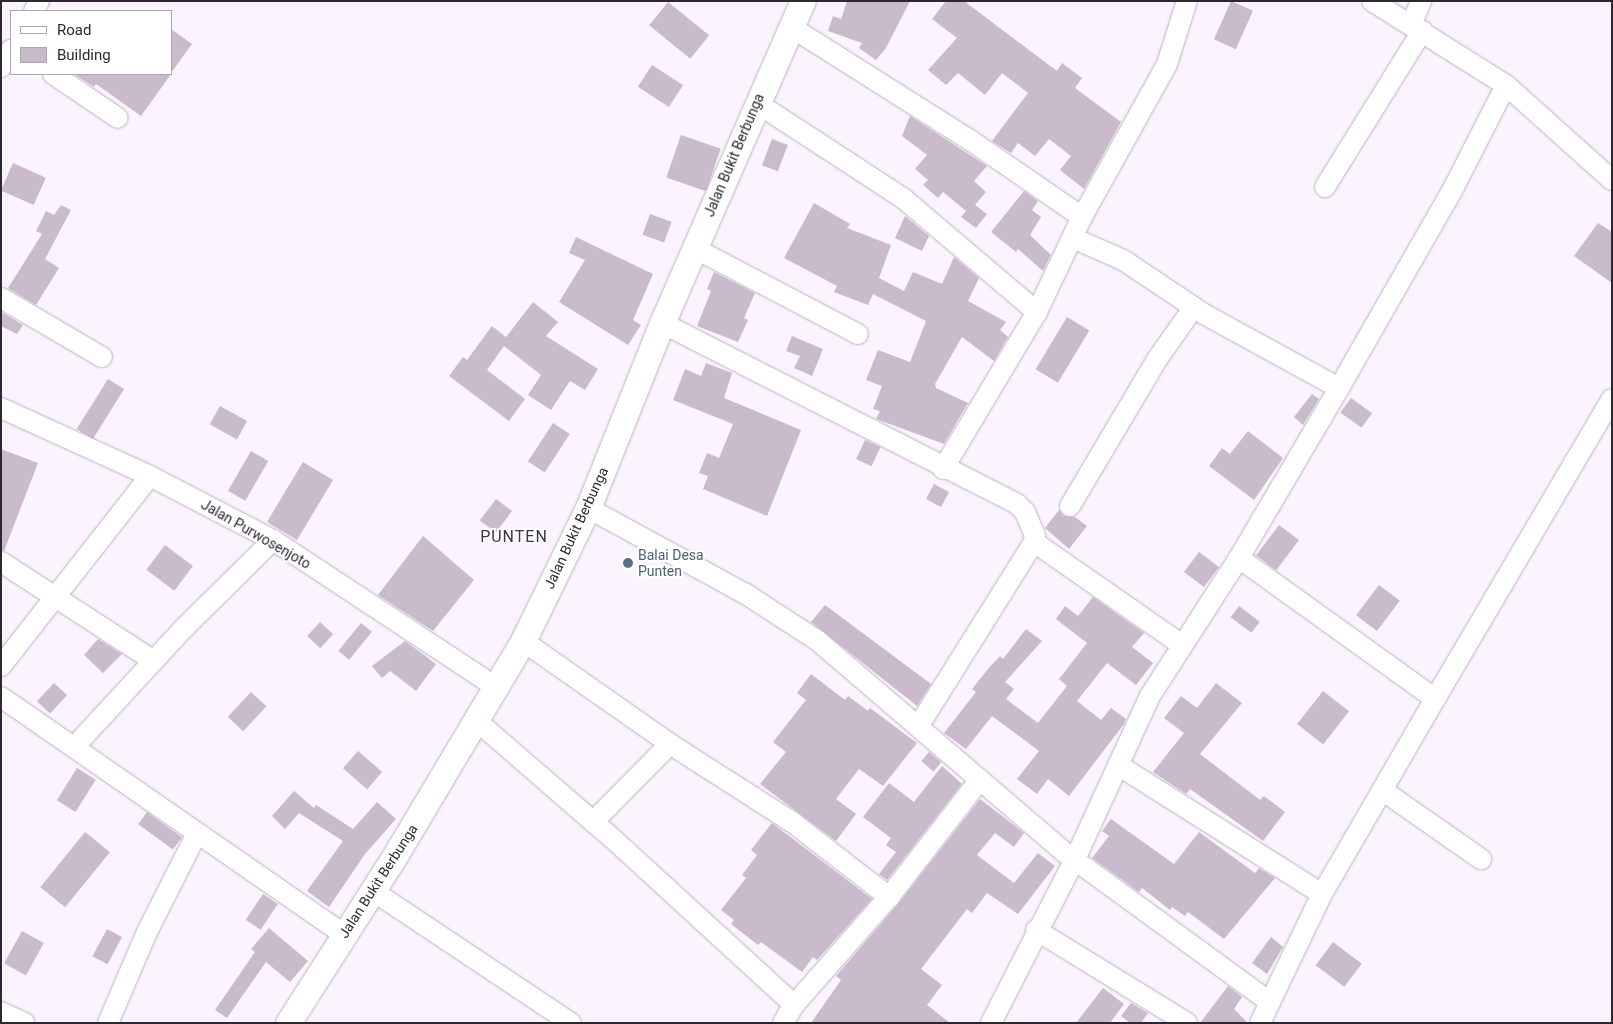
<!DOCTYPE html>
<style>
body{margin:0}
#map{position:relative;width:1613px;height:1024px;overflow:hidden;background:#fbf3fe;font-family:Roboto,sans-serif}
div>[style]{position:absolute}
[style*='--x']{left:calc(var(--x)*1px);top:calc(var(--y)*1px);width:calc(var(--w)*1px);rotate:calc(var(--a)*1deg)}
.building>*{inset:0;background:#c9bbcc;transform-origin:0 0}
.roads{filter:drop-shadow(0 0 1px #bdb0c1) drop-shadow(0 0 1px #bdb0c1)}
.minor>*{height:20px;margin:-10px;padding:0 10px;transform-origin:10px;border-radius:10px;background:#fff}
.major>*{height:25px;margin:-12.5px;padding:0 12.5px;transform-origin:12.5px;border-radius:12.5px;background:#fff}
.dots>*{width:14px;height:14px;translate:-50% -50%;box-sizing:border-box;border:2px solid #fff;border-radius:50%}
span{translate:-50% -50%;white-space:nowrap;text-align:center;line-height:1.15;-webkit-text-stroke:4px #fff;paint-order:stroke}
.street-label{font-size:14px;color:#2d282f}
.service-label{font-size:14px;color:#4e5e75}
.left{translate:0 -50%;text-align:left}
.quarter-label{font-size:16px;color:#3e3341;letter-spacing:1px}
.frame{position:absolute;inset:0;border:2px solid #2d282f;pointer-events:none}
.legend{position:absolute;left:10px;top:10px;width:162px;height:65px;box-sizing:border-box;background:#fff;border:1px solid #aba9ac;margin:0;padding:6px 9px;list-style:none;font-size:15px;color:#2d282f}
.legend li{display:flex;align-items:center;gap:10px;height:25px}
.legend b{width:25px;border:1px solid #aba9ac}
</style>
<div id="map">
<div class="building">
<i style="clip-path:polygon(847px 1px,910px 1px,886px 48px,876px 60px,859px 48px,862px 43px,828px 31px,833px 16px,841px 19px)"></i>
<i style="clip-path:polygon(946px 1px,964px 1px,1057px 71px,1062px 63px,1082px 78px,1075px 88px,1121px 122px,1084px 189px,1060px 170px,1071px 156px,1049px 139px,1035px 156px,1018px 143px,1011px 153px,992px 141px,1028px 93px,1002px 73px,985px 95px,958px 73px,946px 85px,928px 70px,957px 38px,932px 19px)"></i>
<i style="left:1231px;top:1px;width:24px;height:42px;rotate:24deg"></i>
<i style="left:668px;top:2px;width:53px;height:30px;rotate:39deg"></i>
<i style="clip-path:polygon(171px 29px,192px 44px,171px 73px)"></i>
<i style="left:652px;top:65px;width:37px;height:26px;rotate:33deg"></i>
<i style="clip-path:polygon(74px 74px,171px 74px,141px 116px,96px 84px,94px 87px)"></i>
<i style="clip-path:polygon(910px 116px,987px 166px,974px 181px,986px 192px,975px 205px,987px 214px,976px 228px,961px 217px,966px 211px,943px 192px,938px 198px,923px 185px,928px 180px,915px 169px,927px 155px,902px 136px)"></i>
<i style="left:681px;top:135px;width:42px;height:45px;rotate:19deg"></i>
<i style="left:772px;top:139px;width:17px;height:28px;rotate:21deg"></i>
<i style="left:13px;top:163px;width:36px;height:30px;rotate:24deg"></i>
<i style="clip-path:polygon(1024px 191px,1038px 201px,1032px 210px,1041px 217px,1030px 235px,1051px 255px,1043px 271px,1018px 249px,1016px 252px,991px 232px)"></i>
<i style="clip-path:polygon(814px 203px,850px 224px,847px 228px,891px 245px,879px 278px,904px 291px,913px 272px,942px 284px,954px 257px,979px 278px,968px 301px,1006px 322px,1000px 330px,1008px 337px,994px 361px,962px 337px,935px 384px,936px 388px,968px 403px,944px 444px,876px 419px,880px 411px,873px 409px,882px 386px,866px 380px,878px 350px,910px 362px,926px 321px,873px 294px,868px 305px,834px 292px,837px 286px,784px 258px)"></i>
<i style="clip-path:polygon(61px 205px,71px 210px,45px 259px,59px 268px,36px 305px,8px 288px,42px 234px,36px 231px,46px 211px,54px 215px)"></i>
<i style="left:650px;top:214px;width:23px;height:22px;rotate:20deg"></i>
<i style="clip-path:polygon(905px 216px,929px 236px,922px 251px,895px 238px)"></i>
<i style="clip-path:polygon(1598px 223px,1612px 232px,1612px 283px,1574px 256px)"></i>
<i style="clip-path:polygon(576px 237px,653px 274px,633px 320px,641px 325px,628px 345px,559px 302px,585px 260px,569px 253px)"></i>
<i style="clip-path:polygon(714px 272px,755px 293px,744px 318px,748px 320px,738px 342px,697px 326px,711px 291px,707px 289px)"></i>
<i style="clip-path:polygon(533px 302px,558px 322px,546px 336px,598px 369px,585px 390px,570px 381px,551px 410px,528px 395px,541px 375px,504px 346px,487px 370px,525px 399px,509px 421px,449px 376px,463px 357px,467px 360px,492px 326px,506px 337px)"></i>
<i style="clip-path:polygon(1px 312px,23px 325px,17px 334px,1px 326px)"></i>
<i style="left:1067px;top:317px;width:26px;height:61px;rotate:31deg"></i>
<i style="clip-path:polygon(792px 336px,823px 349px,812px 376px,794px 368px,800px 356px,786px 351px)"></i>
<i style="clip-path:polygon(706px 363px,732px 373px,724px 398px,801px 430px,767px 516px,703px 489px,708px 476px,699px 473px,707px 453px,719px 458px,733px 424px,673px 400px,685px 369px,701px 376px)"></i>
<i style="left:108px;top:379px;width:19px;height:59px;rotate:32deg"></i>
<i style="clip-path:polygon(1312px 394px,1319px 399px,1303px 425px,1294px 417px)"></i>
<i style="left:1351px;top:398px;width:26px;height:18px;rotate:36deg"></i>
<i style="left:220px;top:406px;width:31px;height:21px;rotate:29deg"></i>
<i style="left:553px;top:423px;width:20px;height:46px;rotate:33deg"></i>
<i style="clip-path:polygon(1248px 431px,1283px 458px,1254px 500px,1209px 466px,1222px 448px,1230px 454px)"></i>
<i style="left:865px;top:440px;width:17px;height:21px;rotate:25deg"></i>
<i style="clip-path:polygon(1px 449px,38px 463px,4px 551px,1px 550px)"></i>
<i style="left:251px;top:451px;width:20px;height:46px;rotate:30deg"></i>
<i style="left:303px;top:462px;width:35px;height:70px;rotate:31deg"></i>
<i style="left:934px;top:484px;width:17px;height:17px;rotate:28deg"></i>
<i style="left:496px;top:499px;width:20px;height:27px;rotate:37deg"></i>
<i style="clip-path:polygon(1059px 510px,1064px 516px,1075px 517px,1087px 526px,1069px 549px,1045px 528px)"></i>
<i style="left:1279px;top:525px;width:25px;height:38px;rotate:37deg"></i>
<i style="clip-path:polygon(423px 536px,474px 580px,433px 631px,378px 595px)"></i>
<i style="left:165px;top:545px;width:35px;height:31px;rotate:37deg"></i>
<i style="left:1199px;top:552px;width:25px;height:25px;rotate:37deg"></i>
<i style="left:1379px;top:585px;width:26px;height:38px;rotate:37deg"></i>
<i style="clip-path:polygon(1093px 597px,1144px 633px,1132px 647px,1153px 663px,1136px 685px,1107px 663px,1077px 701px,1101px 720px,1111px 708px,1126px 719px,1124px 724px,1069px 796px,1048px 779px,1037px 794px,1017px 779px,1039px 751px,992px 716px,966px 749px,944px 733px,976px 692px,972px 689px,988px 669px,1000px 656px,1003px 659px,1026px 629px,1042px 641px,1005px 682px,1014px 689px,1006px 699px,1038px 723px,1067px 686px,1059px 679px,1087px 643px,1056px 619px,1065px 606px,1078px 616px)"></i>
<i style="clip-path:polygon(825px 605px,931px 684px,917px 706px,811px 622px)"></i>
<i style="left:1239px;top:606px;width:26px;height:14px;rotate:37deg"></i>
<i style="left:320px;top:622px;width:18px;height:19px;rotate:43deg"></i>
<i style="left:361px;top:623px;width:14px;height:36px;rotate:39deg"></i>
<i style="clip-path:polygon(98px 639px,122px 654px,103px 673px,84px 655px)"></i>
<i style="clip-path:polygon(405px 641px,436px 664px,416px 691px,390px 671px,382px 678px,372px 666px)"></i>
<i style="clip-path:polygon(811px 674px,845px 700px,848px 696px,868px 711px,870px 708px,917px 743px,883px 786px,859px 769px,836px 799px,856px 814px,836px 841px,760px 784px,786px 752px,773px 742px,806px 700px,797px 693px)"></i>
<i style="left:54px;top:683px;width:18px;height:25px;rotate:43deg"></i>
<i style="clip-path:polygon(1216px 683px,1242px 703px,1200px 754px,1260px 800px,1264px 796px,1285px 812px,1263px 841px,1190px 789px,1186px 794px,1153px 772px,1184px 733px,1164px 718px,1181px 696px,1197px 708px)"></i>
<i style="left:1323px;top:691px;width:33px;height:42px;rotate:38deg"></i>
<i style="left:251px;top:692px;width:21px;height:34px;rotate:43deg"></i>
<i style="left:358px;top:751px;width:32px;height:23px;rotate:41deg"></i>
<i style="left:929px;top:752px;width:16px;height:12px;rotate:40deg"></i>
<i style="clip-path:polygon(942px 766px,962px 784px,887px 880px,879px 874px,896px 852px,886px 845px,891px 838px,863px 817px,889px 783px,914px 802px)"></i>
<i style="left:77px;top:768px;width:22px;height:38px;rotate:32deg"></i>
<i style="clip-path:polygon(294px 791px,314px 808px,316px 805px,353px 829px,377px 802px,396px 819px,365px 854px,329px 907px,307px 891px,343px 841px,299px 813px,285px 829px,272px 816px)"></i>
<i style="clip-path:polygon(980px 799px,1024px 833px,1014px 847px,995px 833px,977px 855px,1014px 883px,1038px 853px,1055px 866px,1018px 914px,987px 893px,972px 913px,967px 909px,921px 969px,942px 985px,927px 1005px,950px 1023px,811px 1023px,841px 980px,836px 976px,898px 904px)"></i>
<i style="left:147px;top:812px;width:43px;height:15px;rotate:36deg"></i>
<i style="clip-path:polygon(1111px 819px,1174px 864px,1199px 832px,1255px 873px,1259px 868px,1275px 878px,1224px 939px,1188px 912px,1185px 916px,1172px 907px,1170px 910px,1142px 888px,1139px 892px,1092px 858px,1109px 836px,1102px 831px)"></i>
<i style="clip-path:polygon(772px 823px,872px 899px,817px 960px,813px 957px,802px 972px,761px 942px,758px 945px,731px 924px,734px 920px,721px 910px,746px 878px,742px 875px,757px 855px,751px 850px)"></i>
<i style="left:85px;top:832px;width:32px;height:71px;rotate:39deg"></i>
<i style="left:263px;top:894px;width:18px;height:31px;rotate:34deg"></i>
<i style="clip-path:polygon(269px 928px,308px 961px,290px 982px,266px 962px,227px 1018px,215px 1010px,255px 952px,251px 949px)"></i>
<i style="left:107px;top:929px;width:17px;height:31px;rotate:28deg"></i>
<i style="left:22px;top:931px;width:25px;height:37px;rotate:29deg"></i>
<i style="clip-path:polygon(1271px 937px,1283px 947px,1267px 974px,1252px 963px)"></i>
<i style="left:1333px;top:942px;width:36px;height:29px;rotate:37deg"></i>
<i style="clip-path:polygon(1228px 986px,1242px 997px,1234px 1009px,1248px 1023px,1200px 1023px)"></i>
<i style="clip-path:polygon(1103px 988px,1124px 1004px,1110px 1023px,1076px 1023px)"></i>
<i style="clip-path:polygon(1131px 1003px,1148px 1013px,1141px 1023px,1130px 1023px,1121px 1016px)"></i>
</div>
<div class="roads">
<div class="minor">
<i style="--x:1372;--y:1;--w:158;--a:32.1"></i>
<i style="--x:1506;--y:85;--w:142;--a:41.9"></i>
<i style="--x:34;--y:11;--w:11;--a:-63"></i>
<i style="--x:1411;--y:25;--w:26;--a:-67"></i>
<i style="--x:791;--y:27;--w:212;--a:32.3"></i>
<i style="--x:970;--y:140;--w:136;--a:34.5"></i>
<i style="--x:1;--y:67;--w:20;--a:-60"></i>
<i style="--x:53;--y:74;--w:78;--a:34.1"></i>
<i style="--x:757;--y:103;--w:176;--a:33.1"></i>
<i style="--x:904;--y:199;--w:175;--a:40.4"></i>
<i style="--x:1325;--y:187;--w:184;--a:-58.1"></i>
<i style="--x:694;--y:248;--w:185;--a:27.7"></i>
<i style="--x:1;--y:298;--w:117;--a:30.3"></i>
<i style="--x:662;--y:323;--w:398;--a:27"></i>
<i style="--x:1017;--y:504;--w:11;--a:45"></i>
<i style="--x:1025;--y:512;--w:25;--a:67"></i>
<i style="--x:1035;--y:535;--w:7;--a:98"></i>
<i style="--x:1034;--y:542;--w:218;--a:122.1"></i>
<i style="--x:1339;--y:388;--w:232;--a:-60.2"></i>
<i style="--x:1454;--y:187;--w:114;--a:-63"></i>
<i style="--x:1;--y:408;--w:164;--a:24.5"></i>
<i style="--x:150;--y:476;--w:139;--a:27.5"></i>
<i style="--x:273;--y:540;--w:267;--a:33.4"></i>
<i style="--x:943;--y:469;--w:183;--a:-59.1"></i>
<i style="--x:1037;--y:312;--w:105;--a:-64.7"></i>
<i style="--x:1082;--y:217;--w:175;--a:-60.9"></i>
<i style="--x:1167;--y:64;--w:66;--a:-72.4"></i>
<i style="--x:1070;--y:506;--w:172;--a:-59.3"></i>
<i style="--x:1158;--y:358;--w:62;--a:-54.8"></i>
<i style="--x:588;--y:508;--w:180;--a:28.6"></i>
<i style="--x:746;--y:594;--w:86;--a:33.1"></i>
<i style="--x:818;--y:641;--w:324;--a:40.6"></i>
<i style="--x:1064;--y:852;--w:255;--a:36.1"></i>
<i style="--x:1270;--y:1002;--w:23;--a:115"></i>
<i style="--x:1034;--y:542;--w:180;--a:34.8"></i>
<i style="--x:1239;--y:558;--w:241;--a:35.7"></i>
<i style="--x:1435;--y:699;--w:348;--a:-59.5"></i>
<i style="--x:1;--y:562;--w:182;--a:32.9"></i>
<i style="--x:523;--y:641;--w:179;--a:35"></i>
<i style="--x:670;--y:744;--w:145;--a:32.6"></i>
<i style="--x:792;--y:822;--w:123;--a:37.7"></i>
<i style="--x:1;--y:666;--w:241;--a:-51.9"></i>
<i style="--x:1;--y:697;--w:416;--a:34.7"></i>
<i style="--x:478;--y:722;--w:177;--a:40.9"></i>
<i style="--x:612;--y:838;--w:247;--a:42.5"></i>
<i style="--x:75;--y:746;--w:161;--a:-47.3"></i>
<i style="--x:184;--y:628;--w:125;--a:-44.7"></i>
<i style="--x:1118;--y:765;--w:241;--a:32.3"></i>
<i style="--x:1382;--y:790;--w:121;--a:34.9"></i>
<i style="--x:593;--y:822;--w:110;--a:-45.4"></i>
<i style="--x:373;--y:891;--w:238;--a:33.7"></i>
<i style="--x:1036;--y:930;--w:177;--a:31.6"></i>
<i style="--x:1270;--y:1002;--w:120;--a:-64.3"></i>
<i style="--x:1322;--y:894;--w:225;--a:-59.9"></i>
<i style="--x:1;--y:1012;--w:26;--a:25"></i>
<i style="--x:108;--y:1023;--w:99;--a:-66.8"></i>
<i style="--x:147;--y:932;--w:111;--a:-63.2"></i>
<i style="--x:783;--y:1023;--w:21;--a:-59"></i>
<i style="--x:794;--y:1005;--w:144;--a:-48.7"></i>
<i style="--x:889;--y:897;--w:147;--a:-52.2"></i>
<i style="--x:991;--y:1023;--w:184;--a:-62.9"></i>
<i style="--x:1075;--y:859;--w:179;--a:-65.3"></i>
<i style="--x:1150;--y:696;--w:164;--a:-57.2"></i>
<i style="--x:1239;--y:558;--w:197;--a:-59.5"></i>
<i style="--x:1339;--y:388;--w:154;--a:-151.3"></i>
<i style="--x:1204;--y:314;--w:97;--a:-146.3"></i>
<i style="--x:1123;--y:260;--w:55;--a:-156.3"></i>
</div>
<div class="major">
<i style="--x:288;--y:1023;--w:195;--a:-57.4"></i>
<i style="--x:393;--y:859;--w:254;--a:-59.2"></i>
<i style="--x:523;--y:641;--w:148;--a:-64"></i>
<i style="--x:588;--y:508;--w:199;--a:-68.2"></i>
<i style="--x:662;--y:323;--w:352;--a:-66.4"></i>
</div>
</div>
<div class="dots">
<i style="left:628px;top:563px;background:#5c6f8a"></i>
</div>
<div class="street-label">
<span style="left:734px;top:155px;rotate:-67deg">Jalan Bukit Berbunga</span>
<span style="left:576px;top:528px;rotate:-65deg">Jalan Bukit Berbunga</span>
<span style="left:256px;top:534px;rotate:30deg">Jalan Purwosenjoto</span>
<span style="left:378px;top:881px;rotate:-57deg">Jalan Bukit Berbunga</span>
</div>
<div class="service-label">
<span class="left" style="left:638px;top:563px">Balai Desa<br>Punten</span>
</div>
<div class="quarter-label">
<span style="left:514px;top:537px">PUNTEN</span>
</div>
<div class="frame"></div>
<ul class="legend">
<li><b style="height:6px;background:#fff"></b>Road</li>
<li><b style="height:14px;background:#c9bbcc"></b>Building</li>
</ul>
</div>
